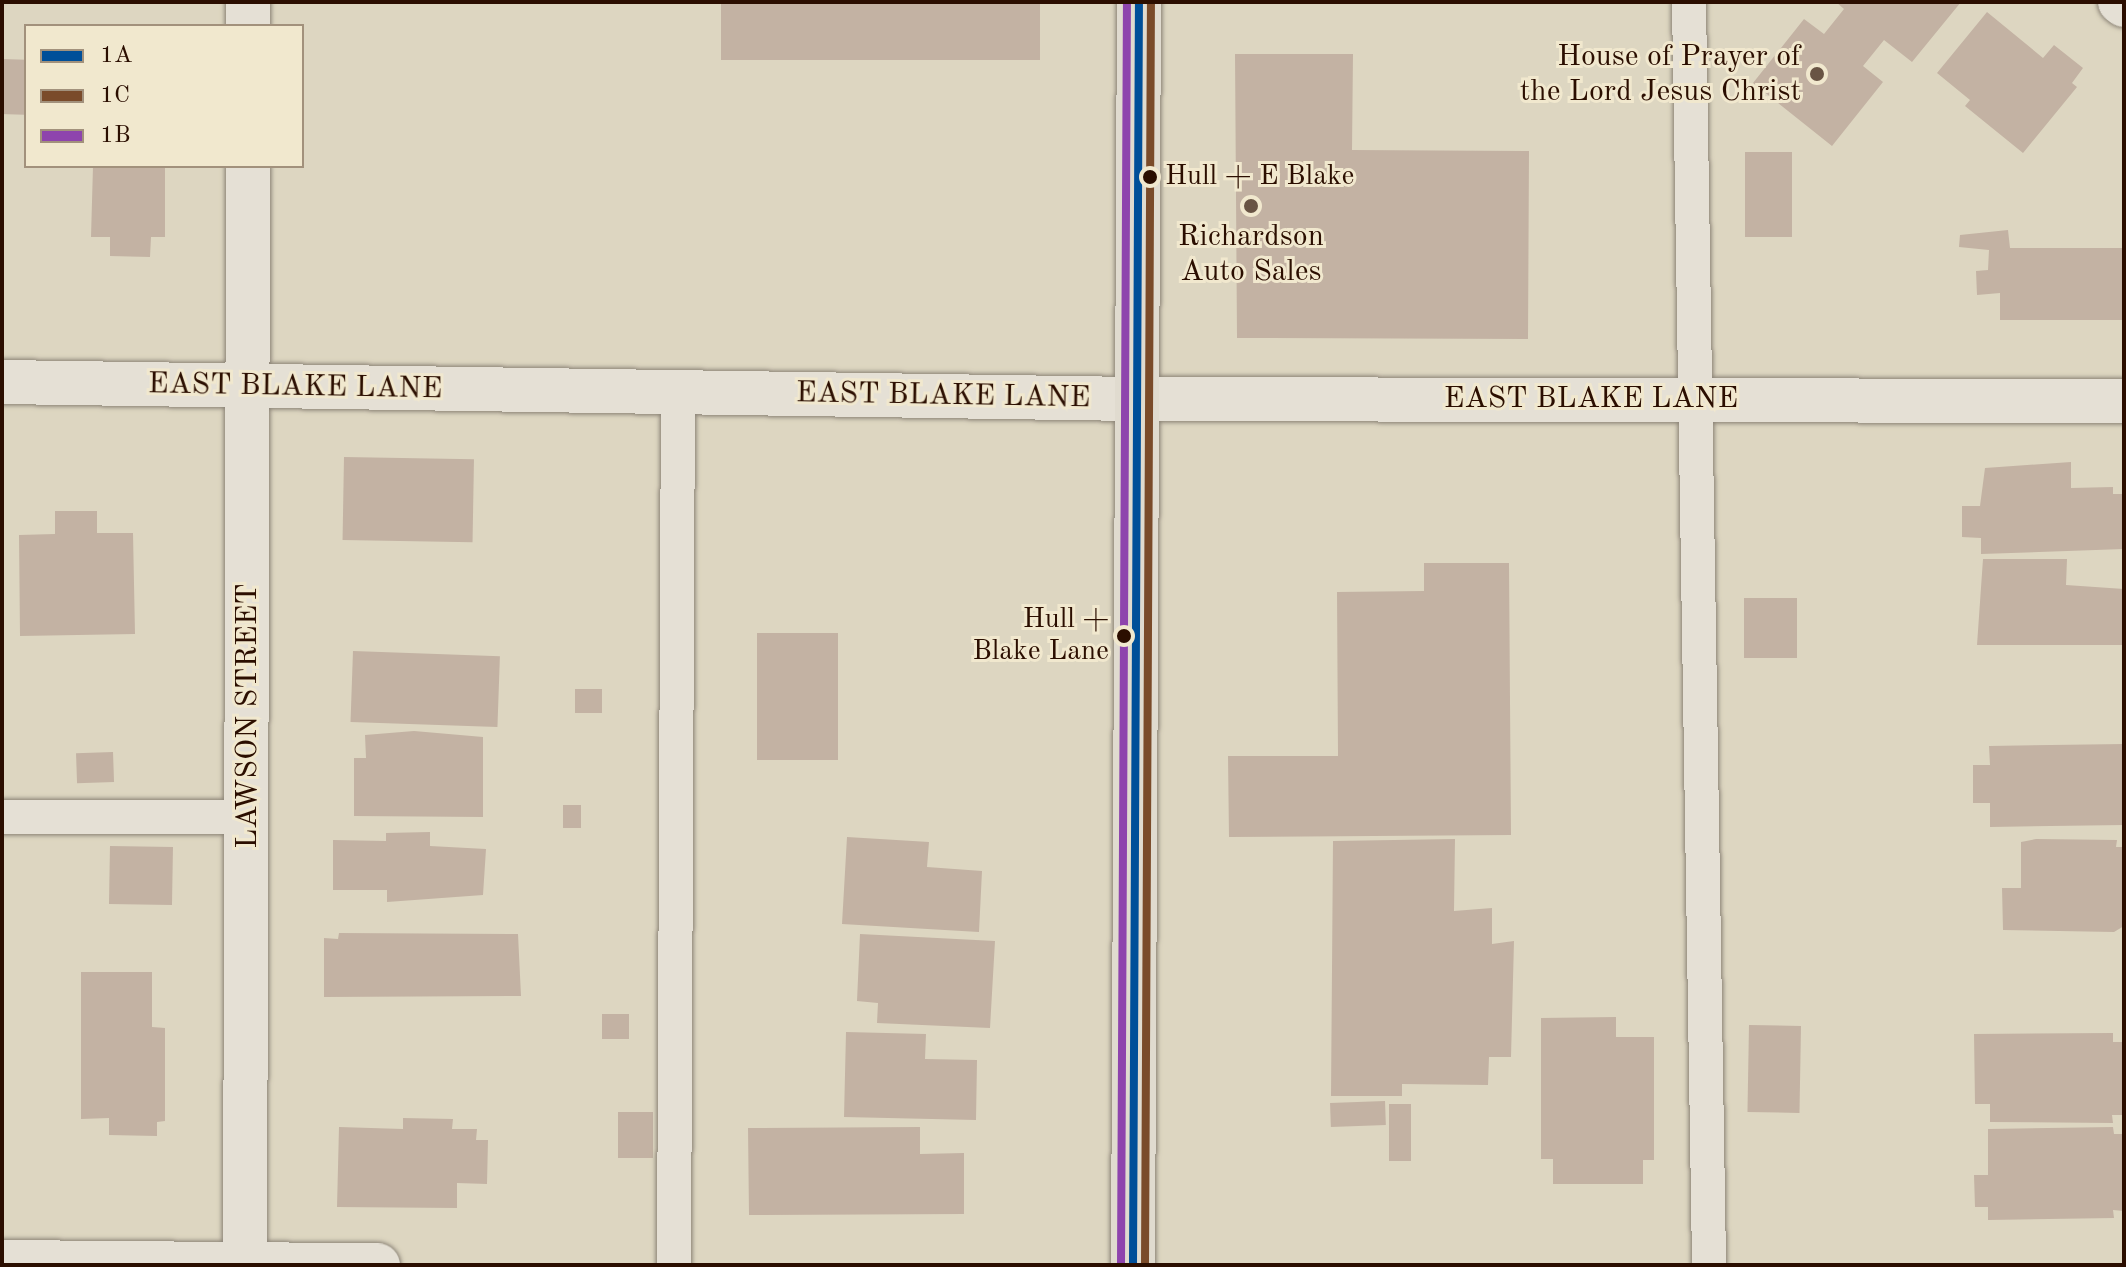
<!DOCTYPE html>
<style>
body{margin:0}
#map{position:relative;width:2126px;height:1267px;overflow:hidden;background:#ddd6c1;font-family:"Old Standard TT",serif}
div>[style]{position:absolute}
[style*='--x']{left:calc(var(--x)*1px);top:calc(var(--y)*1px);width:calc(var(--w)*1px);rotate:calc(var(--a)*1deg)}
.building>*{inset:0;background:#c3b2a3;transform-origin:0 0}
.roads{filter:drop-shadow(0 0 2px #8d8578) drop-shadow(0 0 2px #8d8578)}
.lane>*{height:34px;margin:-17px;padding:0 17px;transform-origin:17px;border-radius:17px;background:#e5e0d5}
.street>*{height:44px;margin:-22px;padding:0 22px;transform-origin:22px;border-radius:22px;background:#e5e0d5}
.secondary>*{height:44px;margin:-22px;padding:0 22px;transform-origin:22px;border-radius:22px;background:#e5e0d5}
.primary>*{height:44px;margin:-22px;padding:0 22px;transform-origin:22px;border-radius:22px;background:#e0dbcf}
.bus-1>*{height:8px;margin:-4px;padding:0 4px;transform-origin:4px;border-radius:4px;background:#004f99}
.bus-2>*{height:8px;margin:-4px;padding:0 4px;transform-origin:4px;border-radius:4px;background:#7a4b2a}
.bus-3>*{height:8px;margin:-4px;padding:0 4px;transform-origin:4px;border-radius:4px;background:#8e44ad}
.dots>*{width:22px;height:22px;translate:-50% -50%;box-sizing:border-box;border:4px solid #f1e8ce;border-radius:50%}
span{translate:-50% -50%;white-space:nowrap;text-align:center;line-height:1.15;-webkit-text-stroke:6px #f1e8ce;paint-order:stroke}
.bus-label{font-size:28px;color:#2b0e00}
.left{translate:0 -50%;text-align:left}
.right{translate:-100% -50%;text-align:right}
.poi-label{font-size:30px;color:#2b0e00}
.street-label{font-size:30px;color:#2b0e00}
.frame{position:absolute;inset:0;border:4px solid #2b0e00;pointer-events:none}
.legend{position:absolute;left:24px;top:24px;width:280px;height:144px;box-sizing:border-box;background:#f1e8ce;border:2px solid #a2917c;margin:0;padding:10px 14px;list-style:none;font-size:24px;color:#2b0e00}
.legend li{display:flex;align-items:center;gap:16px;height:40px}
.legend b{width:40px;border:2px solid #a2917c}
</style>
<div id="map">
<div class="building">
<i style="left:721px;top:2px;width:319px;height:58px"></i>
<i style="clip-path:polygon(1836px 2px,1961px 2px,1912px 62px,1884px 40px,1863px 66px,1883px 82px,1832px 146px,1753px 83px,1804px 19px,1824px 34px,1844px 9px)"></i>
<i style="clip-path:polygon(1987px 12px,2043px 58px,2054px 45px,2083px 68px,2072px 83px,2077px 87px,2023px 153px,1965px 106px,1970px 100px,1937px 73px)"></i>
<i style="clip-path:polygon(1235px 54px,1353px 54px,1352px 150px,1529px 151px,1528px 339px,1237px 338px)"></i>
<i style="left:2px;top:59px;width:24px;height:55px;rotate:2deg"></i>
<i style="left:1745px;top:152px;width:47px;height:85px"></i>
<i style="clip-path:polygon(93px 166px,165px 166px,165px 237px,151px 237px,150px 257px,110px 256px,110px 237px,91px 237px)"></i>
<i style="clip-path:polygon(2008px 230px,2010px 248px,2124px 248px,2124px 320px,2000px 320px,2000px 293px,1977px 295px,1976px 271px,1988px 270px,1989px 250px,1959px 247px,1960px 235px)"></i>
<i style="left:344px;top:457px;width:130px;height:83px;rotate:1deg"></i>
<i style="clip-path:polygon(2071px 462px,2071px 488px,2113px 487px,2113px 494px,2124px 494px,2124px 549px,1981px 554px,1981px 538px,1962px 537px,1962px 506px,1980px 506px,1985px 468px)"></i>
<i style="clip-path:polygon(55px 511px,97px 511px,97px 533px,133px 533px,135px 634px,20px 636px,19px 535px,55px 534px)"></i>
<i style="clip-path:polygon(1983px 559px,2067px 559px,2066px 585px,2124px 589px,2124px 645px,1977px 645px)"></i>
<i style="clip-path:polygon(1424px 563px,1509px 563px,1511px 835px,1229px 837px,1228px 756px,1338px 756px,1337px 592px,1424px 591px)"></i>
<i style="left:1744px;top:598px;width:53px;height:60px"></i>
<i style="left:757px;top:633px;width:81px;height:127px"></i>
<i style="left:353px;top:651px;width:147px;height:71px;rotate:2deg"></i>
<i style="left:602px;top:689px;width:24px;height:27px;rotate:90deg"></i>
<i style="clip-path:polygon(414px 731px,483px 737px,483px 817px,354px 816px,354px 758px,366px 758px,365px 735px)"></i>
<i style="clip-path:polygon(2124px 744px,2124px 825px,1990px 827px,1990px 803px,1973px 803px,1973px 765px,1990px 765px,1989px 746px)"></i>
<i style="left:113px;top:752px;width:30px;height:37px;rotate:88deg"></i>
<i style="left:563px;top:805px;width:18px;height:23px"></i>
<i style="clip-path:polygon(430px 832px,430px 846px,486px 849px,483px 895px,387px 902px,387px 890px,333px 890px,333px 840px,386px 841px,386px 833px)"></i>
<i style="clip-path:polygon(847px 837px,929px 842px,927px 867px,982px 871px,979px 932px,842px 924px)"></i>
<i style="clip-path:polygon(1455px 839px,1454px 911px,1492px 908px,1492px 944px,1514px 941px,1511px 1057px,1489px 1057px,1488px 1085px,1402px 1084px,1402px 1096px,1331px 1096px,1333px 841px)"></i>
<i style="clip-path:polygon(2036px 839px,2117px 840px,2116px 847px,2124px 847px,2124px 926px,2114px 932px,2003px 930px,2002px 888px,2021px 888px,2021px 842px)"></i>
<i style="left:110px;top:846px;width:63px;height:58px;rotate:1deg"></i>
<i style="clip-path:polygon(339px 933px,518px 934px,521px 996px,324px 997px,324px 938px,338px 939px)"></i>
<i style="clip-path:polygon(860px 934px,995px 941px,990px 1028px,877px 1023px,878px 1003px,857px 1001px)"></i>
<i style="clip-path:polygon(81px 972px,152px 972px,152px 1027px,165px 1028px,165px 1121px,157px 1122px,157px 1136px,109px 1135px,109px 1118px,81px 1119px)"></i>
<i style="left:629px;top:1014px;width:25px;height:27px;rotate:90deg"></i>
<i style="clip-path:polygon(1616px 1017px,1616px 1037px,1654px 1037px,1654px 1160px,1643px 1160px,1643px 1184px,1553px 1184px,1553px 1159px,1541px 1159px,1541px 1018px)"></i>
<i style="left:1749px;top:1025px;width:52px;height:87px;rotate:1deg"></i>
<i style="clip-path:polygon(846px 1032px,926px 1034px,925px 1059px,977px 1060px,976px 1120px,844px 1117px)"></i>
<i style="clip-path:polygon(2113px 1033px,2113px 1042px,2124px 1042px,2124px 1115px,2112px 1115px,2113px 1123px,1990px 1122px,1990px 1104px,1975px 1104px,1974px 1034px)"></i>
<i style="left:1385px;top:1101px;width:24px;height:55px;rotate:88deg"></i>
<i style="left:1389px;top:1104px;width:22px;height:57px"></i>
<i style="left:618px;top:1112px;width:35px;height:46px"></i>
<i style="clip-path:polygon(403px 1118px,453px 1119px,452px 1129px,477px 1129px,476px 1140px,488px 1140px,487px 1184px,457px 1183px,457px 1208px,337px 1207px,339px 1127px,403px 1129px)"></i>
<i style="clip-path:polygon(920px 1127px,920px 1154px,964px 1153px,964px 1214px,749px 1215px,748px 1128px)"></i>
<i style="clip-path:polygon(2113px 1127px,2114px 1134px,2124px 1134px,2124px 1211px,2113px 1210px,2114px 1218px,1988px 1220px,1988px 1207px,1975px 1207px,1974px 1175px,1988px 1175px,1988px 1129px)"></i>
</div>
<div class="roads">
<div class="lane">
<i style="--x:1689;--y:2;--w:1263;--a:89.09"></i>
<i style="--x:2;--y:817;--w:246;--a:0"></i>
<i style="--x:674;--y:1265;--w:873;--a:-89.74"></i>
</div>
<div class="street">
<i style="--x:248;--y:2;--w:24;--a:90"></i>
<i style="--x:2;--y:382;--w:1135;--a:0.86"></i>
<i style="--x:1137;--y:399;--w:987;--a:0.12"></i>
<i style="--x:2;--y:1262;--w:376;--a:0.5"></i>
<i style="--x:245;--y:1265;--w:1099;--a:-89.84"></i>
</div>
<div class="secondary">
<i style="--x:2120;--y:2;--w:5;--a:37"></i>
</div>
<div class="primary">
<i style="--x:1133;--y:1265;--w:1263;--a:-89.73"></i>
</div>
</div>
<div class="bus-1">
<i style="--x:1133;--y:1265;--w:1263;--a:-89.73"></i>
</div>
<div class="bus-2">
<i style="--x:1145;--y:1265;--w:1263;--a:-89.73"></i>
</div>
<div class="bus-3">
<i style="--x:1121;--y:1265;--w:1263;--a:-89.73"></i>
</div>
<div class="dots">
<i style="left:1817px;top:74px;background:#695444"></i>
<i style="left:1150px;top:177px;background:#2b0e00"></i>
<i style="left:1251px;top:206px;background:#695444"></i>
<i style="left:1124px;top:636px;background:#2b0e00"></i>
</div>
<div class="bus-label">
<span class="left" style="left:1165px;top:177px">Hull + E Blake</span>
<span class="right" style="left:1109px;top:636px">Hull +<br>Blake Lane</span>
</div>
<div class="poi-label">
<span class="right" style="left:1801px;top:74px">House of Prayer of<br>the Lord Jesus Christ</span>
<span style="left:1251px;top:254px">Richardson<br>Auto Sales</span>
</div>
<div class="street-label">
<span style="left:295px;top:387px;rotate:1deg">EAST BLAKE LANE</span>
<span style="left:943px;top:396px;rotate:1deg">EAST BLAKE LANE</span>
<span style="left:1591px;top:399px">EAST BLAKE LANE</span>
<span style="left:248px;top:716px;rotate:-90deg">LAWSON STREET</span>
</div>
<div class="frame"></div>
<ul class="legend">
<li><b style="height:10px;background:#004f99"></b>1A</li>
<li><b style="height:10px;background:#7a4b2a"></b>1C</li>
<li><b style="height:10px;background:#8e44ad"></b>1B</li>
</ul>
</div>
